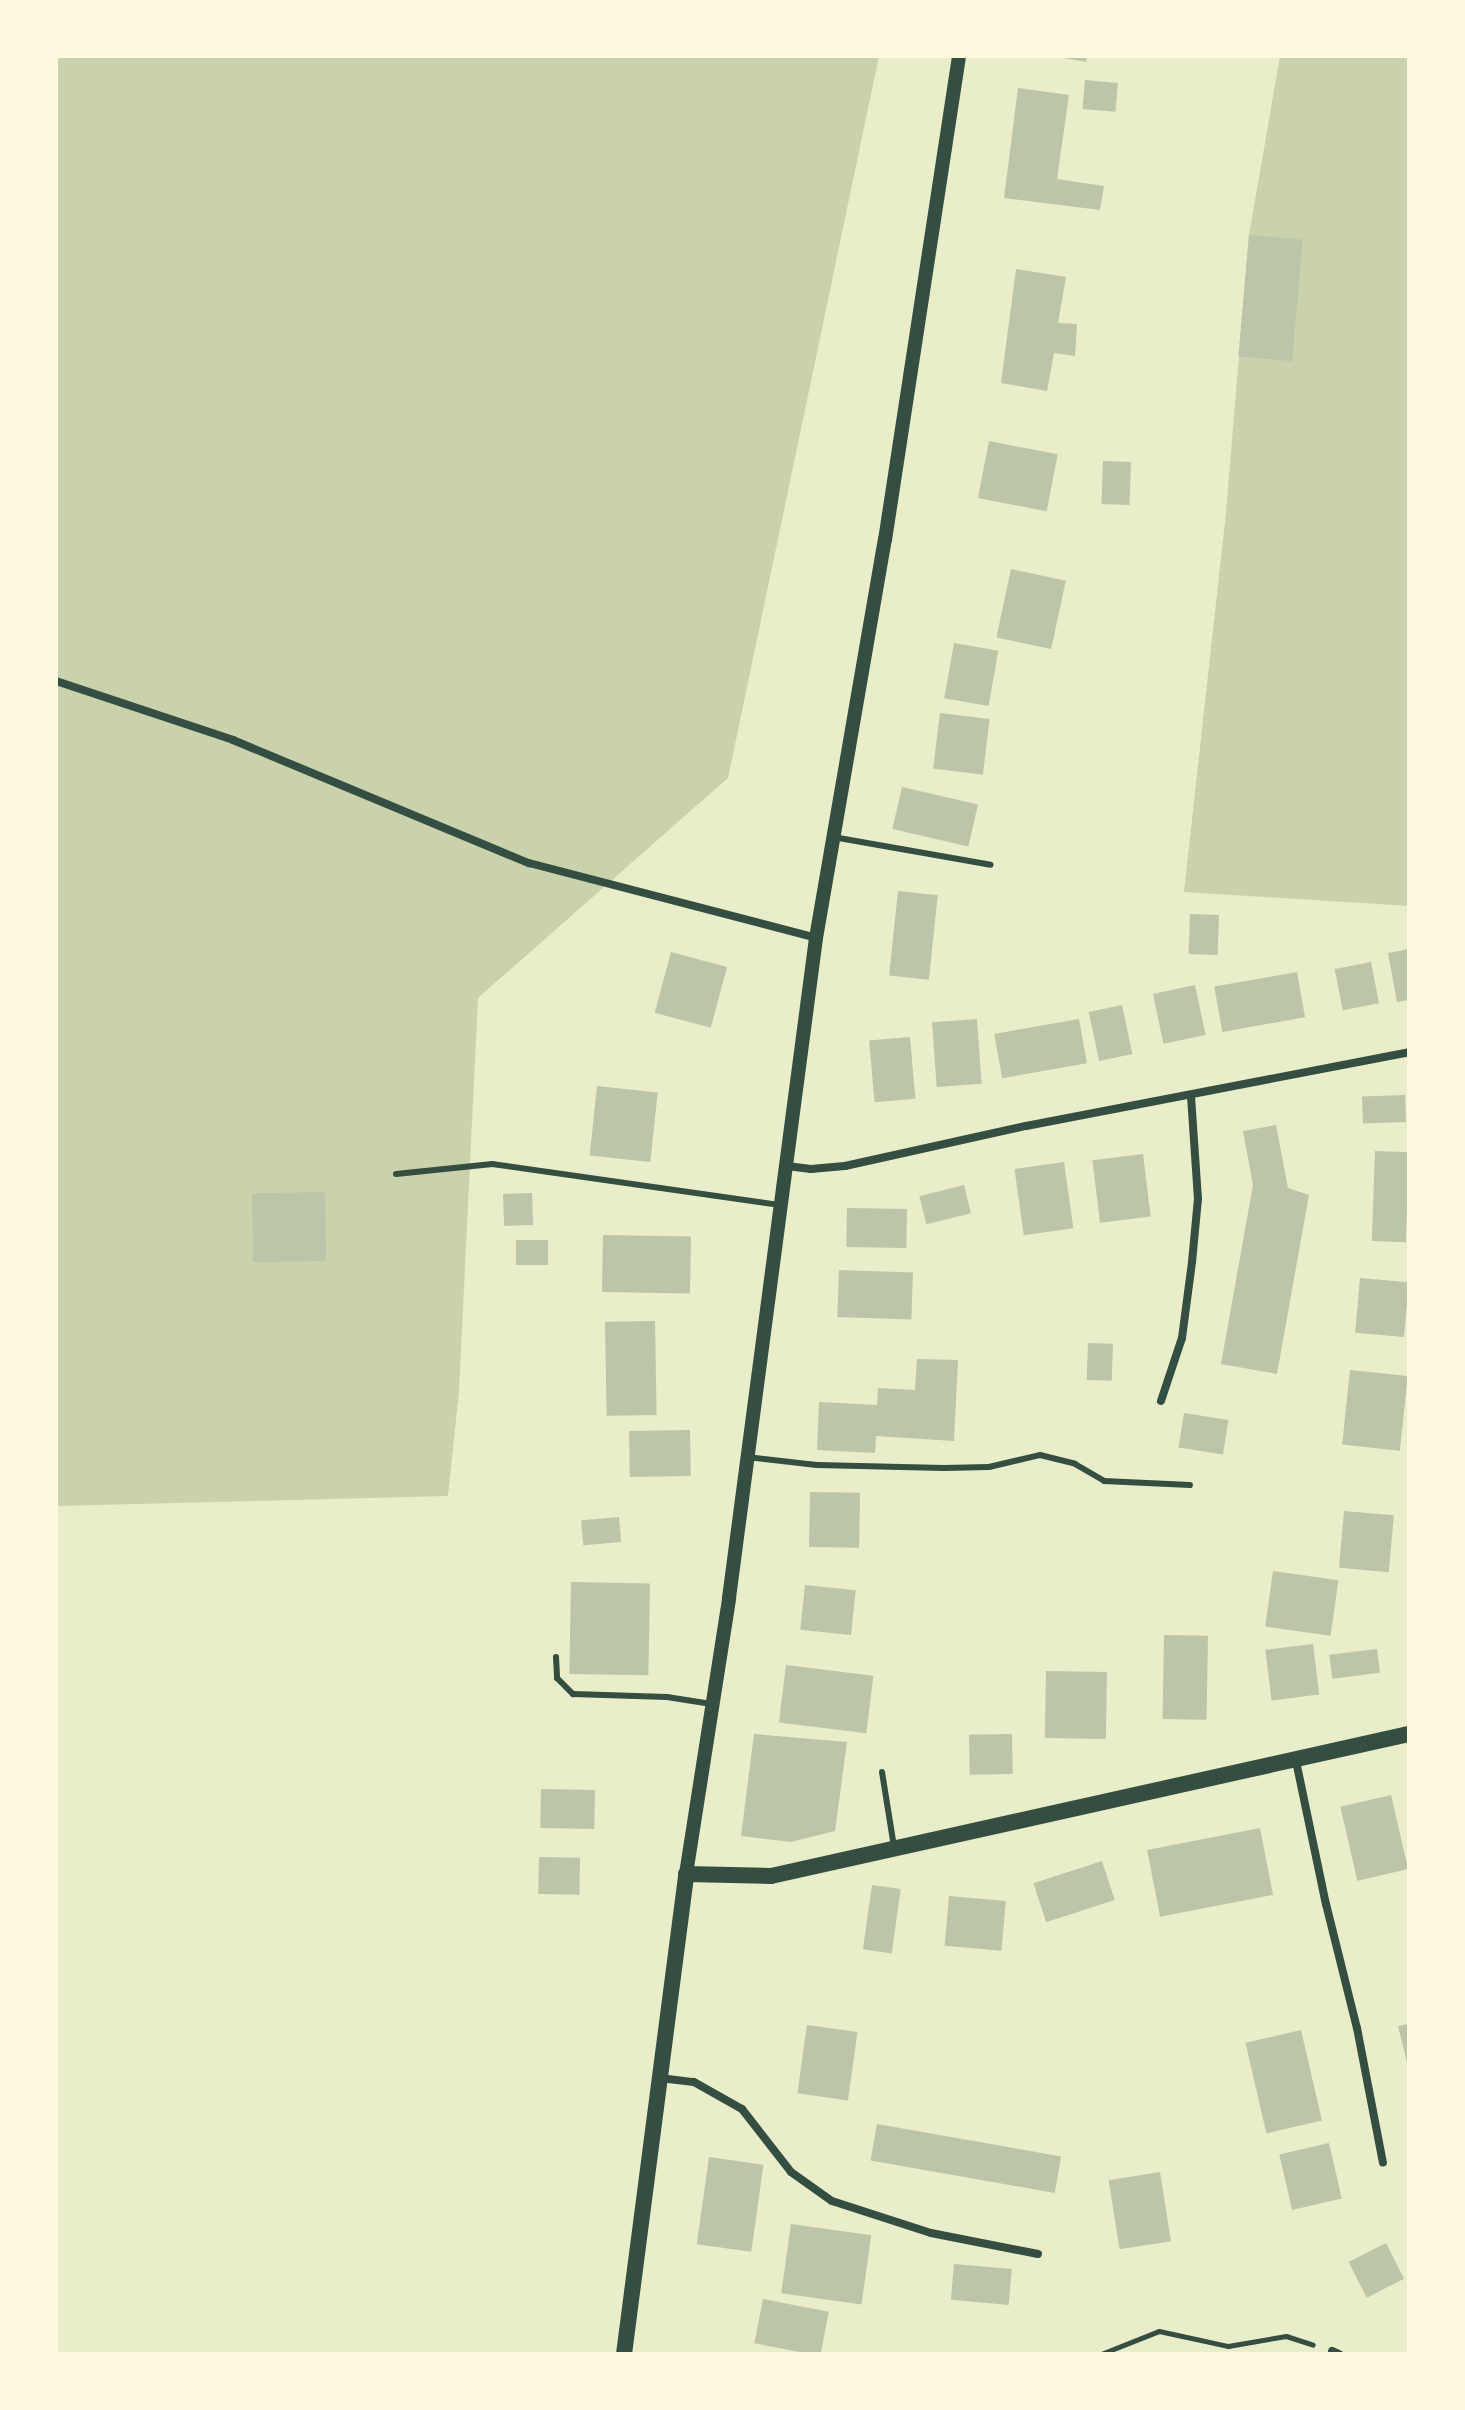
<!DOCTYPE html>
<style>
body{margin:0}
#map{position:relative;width:1465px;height:2410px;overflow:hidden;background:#e9edc9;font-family:Lato,sans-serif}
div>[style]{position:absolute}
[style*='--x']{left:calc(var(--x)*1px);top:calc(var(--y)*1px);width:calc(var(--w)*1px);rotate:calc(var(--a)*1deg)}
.green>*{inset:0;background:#cad2ad}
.building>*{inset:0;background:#bcc5a7;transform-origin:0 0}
.path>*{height:5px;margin:-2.5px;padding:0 2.5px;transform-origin:2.5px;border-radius:2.5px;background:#344e41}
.service>*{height:6px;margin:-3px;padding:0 3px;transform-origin:3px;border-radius:3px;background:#344e41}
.minor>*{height:8px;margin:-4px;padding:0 4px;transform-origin:4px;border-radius:4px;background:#344e41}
.tertiary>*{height:14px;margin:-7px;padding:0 7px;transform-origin:7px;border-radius:7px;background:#344e41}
.secondary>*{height:16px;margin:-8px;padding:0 8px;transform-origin:8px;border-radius:8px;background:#344e41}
span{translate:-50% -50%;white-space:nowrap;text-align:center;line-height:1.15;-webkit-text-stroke:8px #fefae0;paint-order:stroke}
.frame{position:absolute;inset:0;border:58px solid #fefae0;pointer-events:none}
</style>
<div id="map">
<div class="green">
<i style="clip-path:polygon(56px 56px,879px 56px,728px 778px,478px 998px,459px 1391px,448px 1496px,56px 1506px)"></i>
<i style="clip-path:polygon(1280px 56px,1409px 56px,1409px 906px,1184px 892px,1226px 513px,1249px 235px)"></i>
</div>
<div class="building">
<i style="clip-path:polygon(1053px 56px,1087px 56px,1086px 62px)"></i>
<i style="left:1085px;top:80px;width:33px;height:29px;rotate:5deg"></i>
<i style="clip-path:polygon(1018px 88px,1069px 95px,1057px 179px,1104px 186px,1100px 210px,1004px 198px)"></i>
<i style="left:1249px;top:235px;width:54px;height:122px;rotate:5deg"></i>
<i style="clip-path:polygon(1016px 269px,1066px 277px,1058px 323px,1077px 324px,1075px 356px,1054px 353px,1047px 391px,1001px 383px)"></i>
<i style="left:989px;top:441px;width:70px;height:58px;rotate:11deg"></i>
<i style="left:1103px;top:461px;width:28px;height:43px;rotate:2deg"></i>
<i style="left:1011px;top:569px;width:56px;height:70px;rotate:12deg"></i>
<i style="left:954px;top:643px;width:45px;height:56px;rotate:10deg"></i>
<i style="left:940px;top:713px;width:50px;height:56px;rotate:7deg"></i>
<i style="left:902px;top:787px;width:78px;height:43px;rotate:13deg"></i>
<i style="left:898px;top:891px;width:40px;height:85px;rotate:6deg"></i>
<i style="left:1190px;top:914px;width:29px;height:40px;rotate:2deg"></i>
<i style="clip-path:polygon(1409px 949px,1409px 1000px,1397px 1002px,1388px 953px)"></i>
<i style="left:671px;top:952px;width:58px;height:63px;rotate:15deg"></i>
<i style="left:1371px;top:962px;width:42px;height:37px;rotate:79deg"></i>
<i style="left:1297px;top:972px;width:46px;height:84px;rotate:80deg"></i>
<i style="left:1195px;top:985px;width:51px;height:43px;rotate:78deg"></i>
<i style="left:1122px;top:1005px;width:50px;height:34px;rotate:78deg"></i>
<i style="left:977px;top:1019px;width:65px;height:45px;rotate:86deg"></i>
<i style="left:1079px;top:1019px;width:45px;height:86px;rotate:80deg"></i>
<i style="left:910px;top:1037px;width:62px;height:41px;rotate:85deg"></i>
<i style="left:597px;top:1086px;width:61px;height:70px;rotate:6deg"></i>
<i style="left:1405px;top:1095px;width:27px;height:43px;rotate:88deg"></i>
<i style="clip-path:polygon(1276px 1125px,1288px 1188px,1309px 1195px,1277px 1374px,1221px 1364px,1253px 1185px,1243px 1131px)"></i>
<i style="left:1375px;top:1151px;width:34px;height:90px;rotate:2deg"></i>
<i style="left:1143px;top:1154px;width:63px;height:51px;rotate:83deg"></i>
<i style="left:1064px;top:1162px;width:67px;height:50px;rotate:82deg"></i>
<i style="left:964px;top:1185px;width:29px;height:46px;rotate:76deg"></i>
<i style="left:325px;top:1192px;width:69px;height:73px;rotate:89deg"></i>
<i style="left:532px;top:1193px;width:32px;height:29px;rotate:88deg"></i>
<i style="left:847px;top:1208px;width:60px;height:39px;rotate:1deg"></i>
<i style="left:603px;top:1235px;width:88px;height:57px;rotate:1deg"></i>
<i style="left:516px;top:1240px;width:32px;height:25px"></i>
<i style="left:839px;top:1270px;width:74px;height:47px;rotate:2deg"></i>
<i style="left:1360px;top:1278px;width:49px;height:55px;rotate:5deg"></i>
<i style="left:655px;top:1321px;width:94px;height:50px;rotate:89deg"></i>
<i style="left:1088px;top:1343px;width:25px;height:37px;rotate:2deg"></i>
<i style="clip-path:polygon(917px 1359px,958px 1360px,954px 1441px,876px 1436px,875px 1453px,817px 1450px,819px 1402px,877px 1405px,878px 1388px,915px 1390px)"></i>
<i style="left:1350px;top:1370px;width:58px;height:75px;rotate:6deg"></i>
<i style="left:1184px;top:1413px;width:45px;height:35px;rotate:9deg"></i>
<i style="left:690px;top:1430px;width:46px;height:61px;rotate:89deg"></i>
<i style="left:810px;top:1492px;width:50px;height:55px;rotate:1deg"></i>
<i style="left:1344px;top:1511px;width:50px;height:57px;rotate:5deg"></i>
<i style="left:619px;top:1517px;width:25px;height:38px;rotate:85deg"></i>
<i style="left:1273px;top:1571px;width:66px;height:56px;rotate:8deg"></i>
<i style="left:571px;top:1582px;width:79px;height:92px;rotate:1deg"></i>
<i style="left:805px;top:1585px;width:51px;height:45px;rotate:6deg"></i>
<i style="left:1164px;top:1635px;width:44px;height:84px;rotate:1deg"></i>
<i style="left:1313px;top:1644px;width:51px;height:48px;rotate:83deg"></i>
<i style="left:1377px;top:1649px;width:24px;height:48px;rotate:83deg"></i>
<i style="left:786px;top:1665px;width:88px;height:58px;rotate:7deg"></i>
<i style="left:1046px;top:1671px;width:61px;height:67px;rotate:1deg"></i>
<i style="clip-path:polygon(754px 1734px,847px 1742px,835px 1831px,791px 1842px,741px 1836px)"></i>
<i style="left:1012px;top:1734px;width:40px;height:43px;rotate:89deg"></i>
<i style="left:541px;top:1789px;width:54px;height:39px;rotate:1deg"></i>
<i style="left:1391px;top:1795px;width:76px;height:52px;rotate:77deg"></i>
<i style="left:1260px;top:1828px;width:68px;height:115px;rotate:79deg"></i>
<i style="left:539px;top:1857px;width:41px;height:37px;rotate:1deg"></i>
<i style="left:1102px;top:1861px;width:41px;height:72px;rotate:72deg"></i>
<i style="left:872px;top:1885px;width:29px;height:65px;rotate:8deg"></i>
<i style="left:949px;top:1896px;width:57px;height:50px;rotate:5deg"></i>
<i style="clip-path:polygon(1409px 2024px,1409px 2065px,1408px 2066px,1398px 2026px)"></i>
<i style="left:807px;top:2025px;width:51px;height:69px;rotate:8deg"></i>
<i style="left:1301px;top:2030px;width:93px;height:57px;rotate:77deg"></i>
<i style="left:877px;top:2124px;width:187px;height:37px;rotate:10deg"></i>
<i style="left:1329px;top:2143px;width:57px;height:51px;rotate:77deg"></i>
<i style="left:709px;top:2157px;width:55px;height:88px;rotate:8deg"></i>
<i style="left:1160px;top:2172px;width:70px;height:52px;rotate:81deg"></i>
<i style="left:791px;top:2224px;width:81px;height:70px;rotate:8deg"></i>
<i style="left:1386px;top:2243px;width:40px;height:42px;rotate:63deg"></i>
<i style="left:954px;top:2264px;width:58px;height:36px;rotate:5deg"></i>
<i style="left:763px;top:2299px;width:67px;height:45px;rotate:11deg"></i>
</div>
<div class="path">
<i style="--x:1101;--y:2354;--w:62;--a:-21.6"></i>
<i style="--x:1159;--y:2331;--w:71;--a:12.3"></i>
<i style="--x:1228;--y:2346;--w:59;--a:-9.8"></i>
<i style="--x:1286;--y:2336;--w:28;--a:18"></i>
</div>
<div class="service">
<i style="--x:833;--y:837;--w:160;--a:10"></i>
<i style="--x:396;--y:1174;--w:97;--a:-5.9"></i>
<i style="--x:492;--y:1164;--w:292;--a:8.1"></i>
<i style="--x:747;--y:1457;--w:70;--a:6.5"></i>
<i style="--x:817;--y:1465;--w:127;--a:1.4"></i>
<i style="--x:944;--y:1468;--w:45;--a:-1.3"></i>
<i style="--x:989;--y:1467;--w:52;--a:-13.2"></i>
<i style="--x:1040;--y:1455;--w:36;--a:14"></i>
<i style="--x:1075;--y:1464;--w:34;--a:30"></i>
<i style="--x:1104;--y:1481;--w:86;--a:2.7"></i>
<i style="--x:556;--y:1657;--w:21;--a:87"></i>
<i style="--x:557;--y:1678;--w:23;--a:45"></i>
<i style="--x:573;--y:1694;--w:94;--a:1.8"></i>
<i style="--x:667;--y:1697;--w:45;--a:9"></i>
<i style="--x:882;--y:1772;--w:76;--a:80.9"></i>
</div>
<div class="minor">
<i style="--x:56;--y:681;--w:187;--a:18.4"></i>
<i style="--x:233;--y:740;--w:321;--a:22.6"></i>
<i style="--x:529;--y:863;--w:297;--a:14.6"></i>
<i style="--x:787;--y:1166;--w:24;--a:7"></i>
<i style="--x:811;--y:1169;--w:34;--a:-5"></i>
<i style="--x:845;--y:1166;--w:185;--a:-12.5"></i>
<i style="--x:1026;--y:1126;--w:390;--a:-10.9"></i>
<i style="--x:1161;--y:1401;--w:66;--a:-71.6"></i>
<i style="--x:1182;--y:1338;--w:77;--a:-82.5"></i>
<i style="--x:1192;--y:1262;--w:63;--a:-84.6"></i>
<i style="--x:1198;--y:1199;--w:104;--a:-93.9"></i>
<i style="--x:1296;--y:1761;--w:146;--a:78.2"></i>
<i style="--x:1326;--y:1904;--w:128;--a:76"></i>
<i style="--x:1357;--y:2028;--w:137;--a:79.1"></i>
<i style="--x:660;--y:2078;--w:34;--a:7"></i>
<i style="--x:694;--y:2082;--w:55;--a:29.4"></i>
<i style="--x:742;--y:2109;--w:80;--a:52.1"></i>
<i style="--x:791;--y:2172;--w:50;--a:35.3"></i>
<i style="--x:832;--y:2201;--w:104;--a:17.9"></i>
<i style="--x:931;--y:2233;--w:109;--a:11.1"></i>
<i style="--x:1332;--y:2351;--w:8;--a:23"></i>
</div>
<div class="tertiary">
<i style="--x:686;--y:1874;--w:279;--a:-81.1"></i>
<i style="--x:729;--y:1598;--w:666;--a:-82.49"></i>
<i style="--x:816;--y:938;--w:404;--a:-80.2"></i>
<i style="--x:885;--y:540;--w:490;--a:-81.3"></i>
</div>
<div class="secondary">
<i style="--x:624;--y:2354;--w:484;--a:-82.6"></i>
<i style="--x:686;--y:1874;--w:85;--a:1.3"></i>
<i style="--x:771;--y:1876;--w:654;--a:-12.55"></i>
</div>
<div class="frame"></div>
</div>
